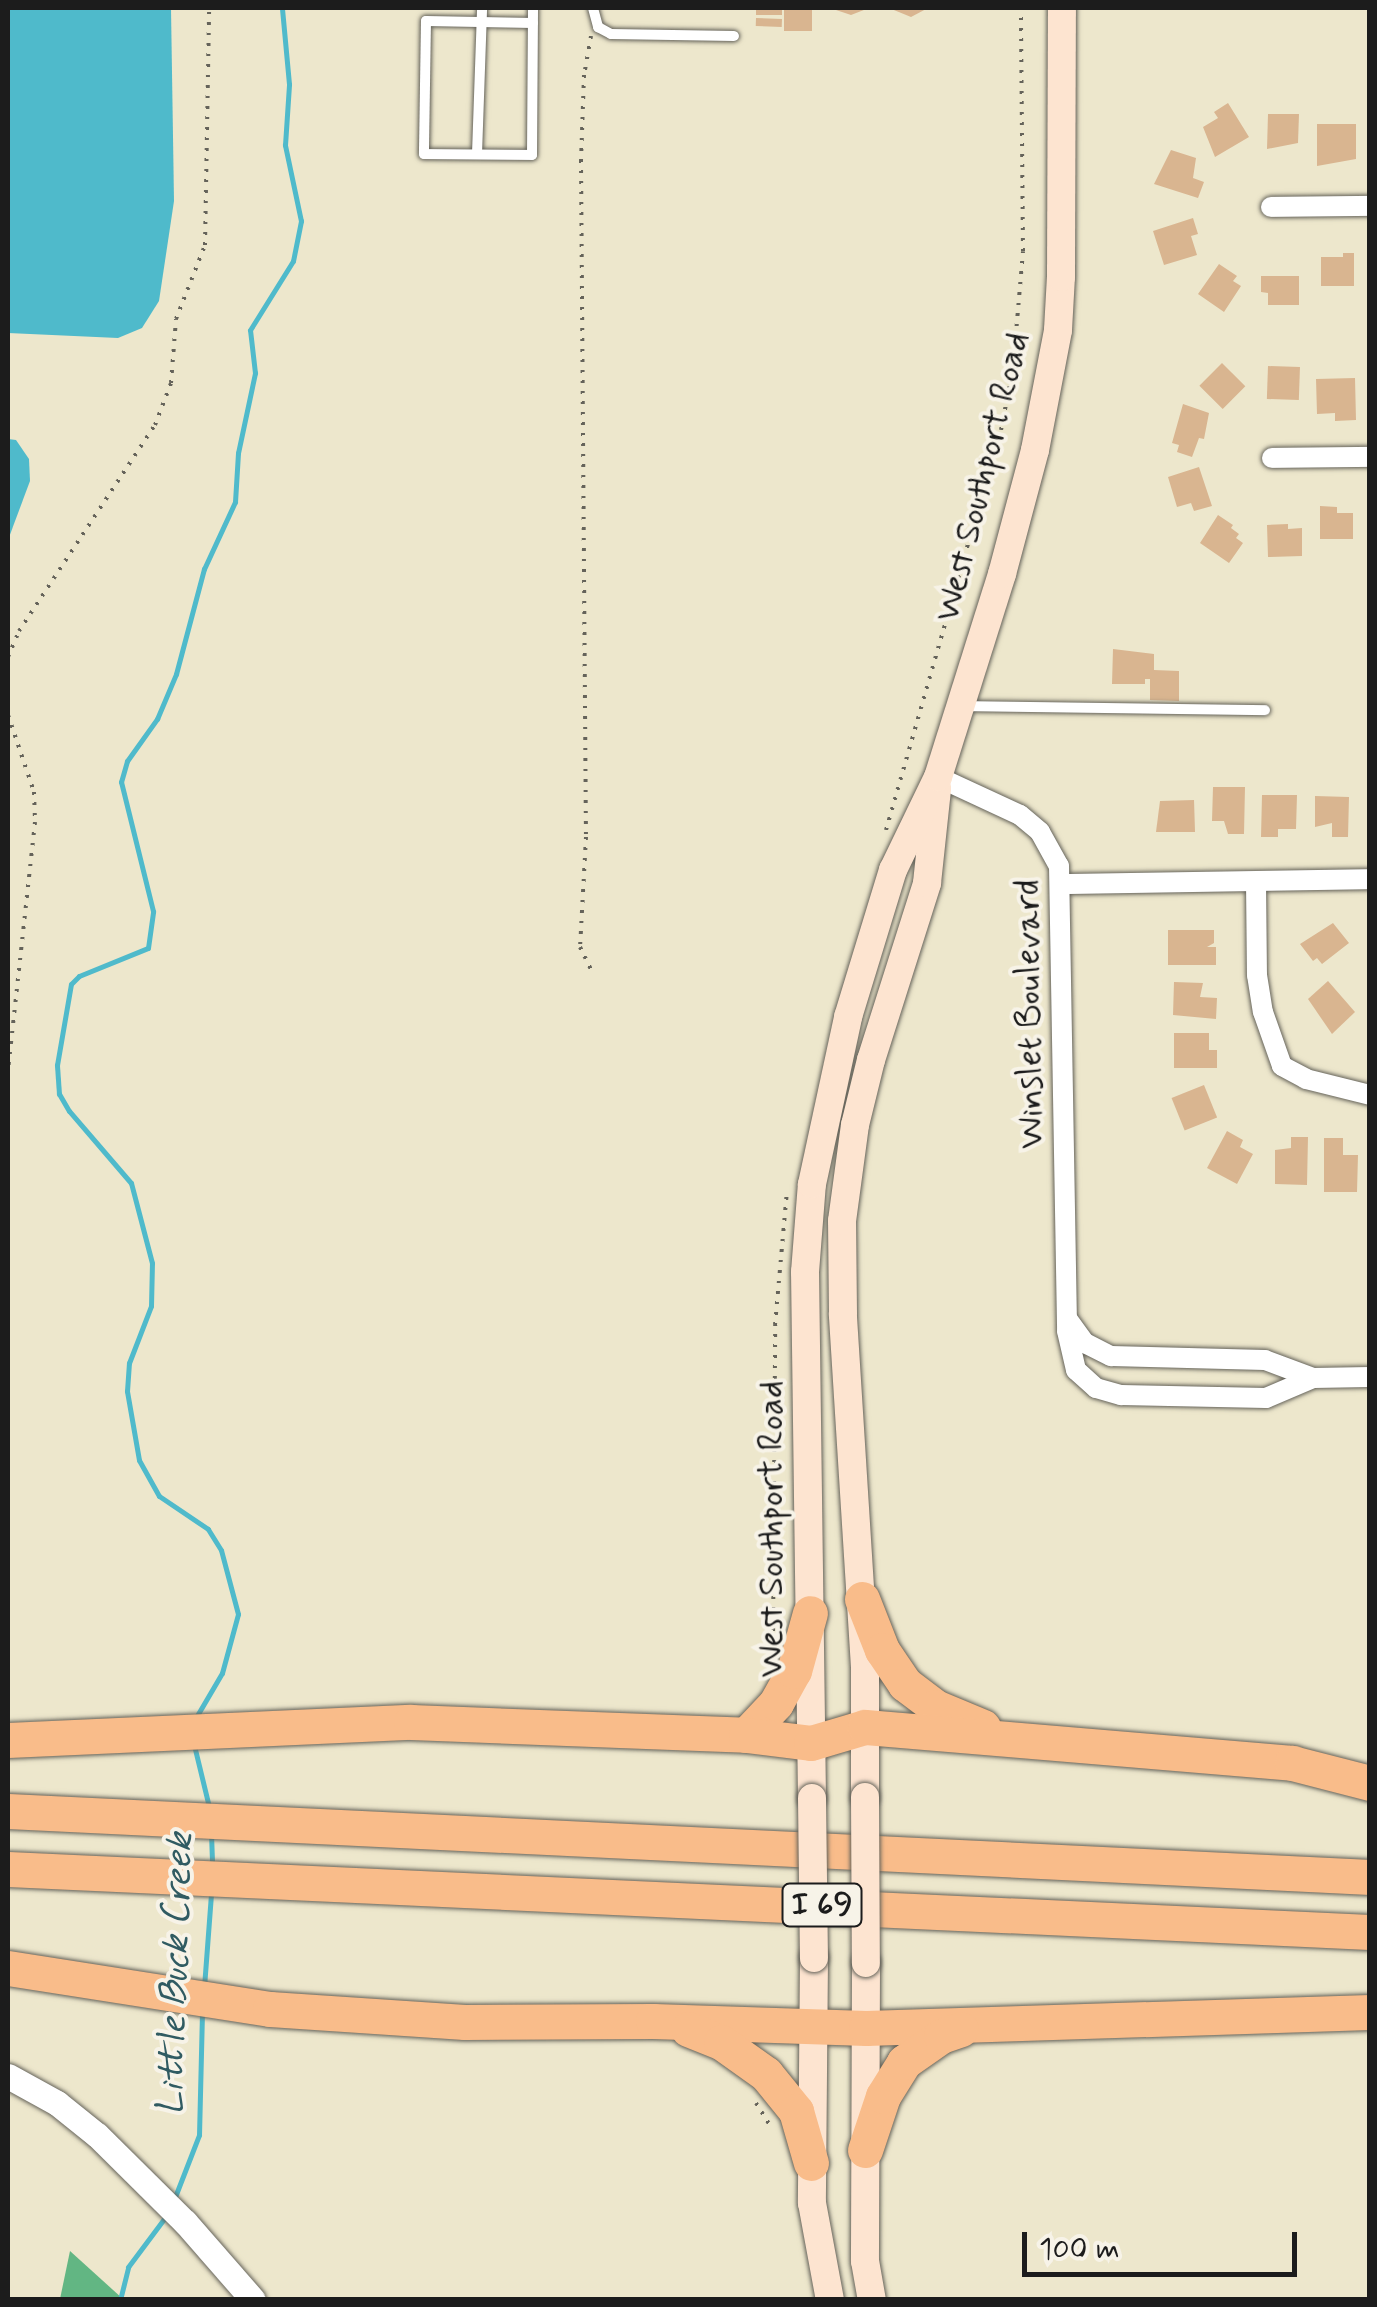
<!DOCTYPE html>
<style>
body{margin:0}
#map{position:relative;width:1377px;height:2307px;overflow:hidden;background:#ede7cc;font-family:Mynerve,sans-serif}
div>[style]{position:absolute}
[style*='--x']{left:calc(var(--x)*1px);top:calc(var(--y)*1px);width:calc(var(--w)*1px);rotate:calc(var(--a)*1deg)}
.forest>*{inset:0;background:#62b683}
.water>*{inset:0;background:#4fbacb}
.stream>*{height:5px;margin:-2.5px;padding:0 2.5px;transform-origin:2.5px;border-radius:2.5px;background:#4fbacb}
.building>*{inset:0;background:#d9b590;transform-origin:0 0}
.path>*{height:4px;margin-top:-2px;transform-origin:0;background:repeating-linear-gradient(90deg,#65635a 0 2.5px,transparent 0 10.5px)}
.roads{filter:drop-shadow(0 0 2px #65635a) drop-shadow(0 0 2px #65635a)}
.service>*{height:10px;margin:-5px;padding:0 5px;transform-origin:5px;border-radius:5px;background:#fff}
.minor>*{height:20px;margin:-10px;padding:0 10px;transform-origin:10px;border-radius:10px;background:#fff}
.tertiary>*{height:25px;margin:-12.5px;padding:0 12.5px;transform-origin:12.5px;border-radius:12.5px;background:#fff}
.secondary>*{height:28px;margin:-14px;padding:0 14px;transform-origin:14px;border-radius:14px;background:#fde4d0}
.motorway>*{height:35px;margin:-17.5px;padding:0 17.5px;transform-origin:17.5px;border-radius:17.5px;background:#f9bc8a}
.bridges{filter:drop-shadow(0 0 2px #65635a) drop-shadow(0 0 2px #65635a)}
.secondary-bridge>*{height:28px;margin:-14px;padding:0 14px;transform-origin:14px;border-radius:14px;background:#fde4d0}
span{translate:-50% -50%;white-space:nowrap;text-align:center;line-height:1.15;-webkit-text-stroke:8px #f7f3e8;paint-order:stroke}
.shield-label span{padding:2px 8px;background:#f7f3e8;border:2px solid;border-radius:8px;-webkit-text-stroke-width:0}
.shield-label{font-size:32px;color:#1c1c1c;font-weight:700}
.street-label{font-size:35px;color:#1c1c1c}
.water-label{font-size:38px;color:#305b62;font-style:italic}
.frame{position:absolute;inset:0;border:10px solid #1c1c1c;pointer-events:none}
.scale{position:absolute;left:1022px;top:2232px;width:275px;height:45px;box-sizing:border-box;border:5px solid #1c1c1c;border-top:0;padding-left:12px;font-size:30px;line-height:35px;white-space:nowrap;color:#1c1c1c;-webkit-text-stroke:8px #f7f3e8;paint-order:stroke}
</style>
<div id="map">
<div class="forest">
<i style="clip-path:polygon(70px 2251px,123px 2299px,60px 2299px)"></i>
</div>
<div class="water">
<i style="clip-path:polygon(8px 8px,171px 8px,174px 201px,159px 301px,142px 328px,118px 338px,8px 333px)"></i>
<i style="clip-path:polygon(8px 439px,16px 440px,29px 459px,30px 481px,8px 540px)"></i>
</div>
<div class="stream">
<i style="--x:195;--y:1719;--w:53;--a:-59.6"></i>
<i style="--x:222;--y:1673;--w:61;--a:-74.8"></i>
<i style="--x:238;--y:1614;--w:66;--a:-104.9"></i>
<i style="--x:221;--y:1550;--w:25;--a:-122"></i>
<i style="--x:208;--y:1529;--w:59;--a:-146"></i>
<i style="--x:159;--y:1496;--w:41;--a:-119.1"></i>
<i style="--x:139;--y:1460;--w:70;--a:-99.9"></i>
<i style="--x:127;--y:1391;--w:28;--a:-86"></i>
<i style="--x:129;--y:1363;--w:61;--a:-68.9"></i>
<i style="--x:151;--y:1306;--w:43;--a:-88.7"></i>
<i style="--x:152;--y:1263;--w:83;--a:-104.7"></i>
<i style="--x:131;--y:1183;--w:95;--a:-130.7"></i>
<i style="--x:69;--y:1111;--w:20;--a:-120"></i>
<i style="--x:59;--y:1094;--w:29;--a:-94"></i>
<i style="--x:57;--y:1065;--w:82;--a:-80.2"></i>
<i style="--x:71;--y:984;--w:11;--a:-45"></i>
<i style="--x:79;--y:976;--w:74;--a:-22.1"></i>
<i style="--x:148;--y:948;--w:37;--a:-82"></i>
<i style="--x:153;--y:911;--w:133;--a:-103.9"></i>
<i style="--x:121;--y:782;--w:22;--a:-74"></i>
<i style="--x:127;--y:761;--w:52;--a:-54.5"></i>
<i style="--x:157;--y:719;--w:49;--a:-67.1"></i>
<i style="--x:176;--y:674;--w:109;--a:-75.1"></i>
<i style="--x:204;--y:569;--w:74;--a:-65.2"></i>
<i style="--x:235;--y:502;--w:49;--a:-86.5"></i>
<i style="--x:238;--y:453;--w:82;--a:-78"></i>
<i style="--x:255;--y:373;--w:43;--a:-96.6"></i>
<i style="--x:250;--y:330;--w:81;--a:-58.1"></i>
<i style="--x:293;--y:261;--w:41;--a:-78.7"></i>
<i style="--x:301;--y:221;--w:78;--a:-101.9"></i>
<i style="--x:285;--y:145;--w:61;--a:-86.2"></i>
<i style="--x:289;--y:84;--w:76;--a:-95.3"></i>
<i style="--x:194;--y:1745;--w:64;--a:76.4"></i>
<i style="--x:211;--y:1833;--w:34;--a:88"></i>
<i style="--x:204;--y:1987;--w:94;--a:-85.7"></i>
<i style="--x:173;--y:2202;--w:72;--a:-68.8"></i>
<i style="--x:199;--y:2135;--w:122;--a:-88.6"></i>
<i style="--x:120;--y:2300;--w:34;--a:-76"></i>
<i style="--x:128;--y:2267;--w:64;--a:-53.3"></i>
</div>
<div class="building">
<i style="left:756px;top:8px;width:26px;height:7px"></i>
<i style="left:784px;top:8px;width:28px;height:23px"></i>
<i style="clip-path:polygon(830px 8px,869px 8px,851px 15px)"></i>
<i style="clip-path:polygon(889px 8px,928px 8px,911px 17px)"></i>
<i style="left:756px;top:18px;width:26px;height:8px;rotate:2deg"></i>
<i style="clip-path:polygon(1228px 103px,1249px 137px,1215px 157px,1203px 127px,1218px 118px,1214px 112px)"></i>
<i style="clip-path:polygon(1268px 114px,1299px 114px,1298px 143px,1267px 149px)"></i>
<i style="clip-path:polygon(1317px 124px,1356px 124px,1356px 159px,1317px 166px)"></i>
<i style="clip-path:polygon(1171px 150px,1196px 158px,1193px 178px,1204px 182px,1198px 198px,1154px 184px)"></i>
<i style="clip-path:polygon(1193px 218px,1198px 234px,1191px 236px,1197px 255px,1164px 265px,1153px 231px)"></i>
<i style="clip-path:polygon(1343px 253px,1354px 253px,1354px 286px,1321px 286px,1321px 257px,1343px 257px)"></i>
<i style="clip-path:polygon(1219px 264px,1237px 276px,1233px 281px,1241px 286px,1224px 312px,1198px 294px)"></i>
<i style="clip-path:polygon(1261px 276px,1299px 276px,1299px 305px,1268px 305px,1268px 293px,1261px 292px)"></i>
<i style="left:1222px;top:363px;width:33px;height:32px;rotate:45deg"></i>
<i style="left:1268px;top:366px;width:32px;height:33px;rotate:2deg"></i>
<i style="clip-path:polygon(1355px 378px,1356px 420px,1335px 421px,1335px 413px,1317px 414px,1316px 379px)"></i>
<i style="clip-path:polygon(1183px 404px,1209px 413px,1204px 439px,1199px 438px,1192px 457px,1177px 452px,1179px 445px,1172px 443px)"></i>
<i style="clip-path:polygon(1199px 467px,1212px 506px,1194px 511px,1191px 503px,1177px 507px,1168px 477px)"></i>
<i style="clip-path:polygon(1320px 506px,1337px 507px,1337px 513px,1353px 513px,1353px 539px,1320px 539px)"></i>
<i style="clip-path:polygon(1218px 515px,1233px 525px,1231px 528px,1239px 534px,1236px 538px,1243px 543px,1229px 563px,1200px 543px)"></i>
<i style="clip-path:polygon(1288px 524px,1288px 529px,1302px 528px,1302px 556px,1268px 557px,1267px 525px)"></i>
<i style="clip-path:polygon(1113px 649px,1154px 654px,1154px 670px,1179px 671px,1179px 701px,1150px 700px,1150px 679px,1145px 679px,1145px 684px,1112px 684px)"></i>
<i style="clip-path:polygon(1213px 787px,1245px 787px,1244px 834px,1228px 834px,1224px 821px,1212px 821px)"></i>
<i style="clip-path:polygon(1262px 795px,1297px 795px,1296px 829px,1278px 829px,1278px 837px,1261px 837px)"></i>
<i style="clip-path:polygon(1315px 796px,1349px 797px,1348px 837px,1332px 837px,1332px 823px,1315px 827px)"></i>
<i style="clip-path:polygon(1194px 800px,1195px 832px,1156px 832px,1160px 801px)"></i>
<i style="clip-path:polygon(1333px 923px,1349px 943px,1322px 964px,1317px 958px,1313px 961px,1300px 944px)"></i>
<i style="clip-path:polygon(1168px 930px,1214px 930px,1214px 943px,1207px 947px,1216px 947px,1216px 965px,1168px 965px)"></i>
<i style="clip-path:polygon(1328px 981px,1355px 1012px,1332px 1034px,1308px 999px)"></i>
<i style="clip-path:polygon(1174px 982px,1203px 983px,1200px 997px,1217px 998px,1216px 1019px,1173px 1015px)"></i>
<i style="clip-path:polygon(1174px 1033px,1209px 1033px,1209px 1050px,1217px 1050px,1217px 1068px,1174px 1068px)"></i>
<i style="left:1204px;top:1085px;width:35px;height:35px;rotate:68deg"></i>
<i style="clip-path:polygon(1227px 1131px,1243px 1140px,1240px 1147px,1253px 1154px,1237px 1184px,1207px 1168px)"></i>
<i style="clip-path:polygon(1291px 1137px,1308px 1137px,1307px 1185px,1275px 1184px,1275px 1150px,1291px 1148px)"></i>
<i style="clip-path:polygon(1324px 1138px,1343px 1138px,1343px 1155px,1358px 1155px,1357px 1192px,1324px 1192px)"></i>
</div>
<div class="path">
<i style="--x:591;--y:36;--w:40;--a:100"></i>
<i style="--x:584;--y:75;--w:85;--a:92"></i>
<i style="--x:581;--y:160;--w:677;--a:89.58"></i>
<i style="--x:586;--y:837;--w:110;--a:93.1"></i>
<i style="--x:580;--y:947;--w:28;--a:64"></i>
<i style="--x:8;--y:657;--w:28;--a:-67"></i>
<i style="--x:19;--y:631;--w:247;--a:-56.6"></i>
<i style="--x:155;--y:425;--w:45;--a:-69.1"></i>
<i style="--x:171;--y:383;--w:64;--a:-85.5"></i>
<i style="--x:176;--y:319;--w:79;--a:-68.6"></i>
<i style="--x:205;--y:245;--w:237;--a:-89"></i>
<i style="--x:8;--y:715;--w:81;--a:71.3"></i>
<i style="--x:34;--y:792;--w:30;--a:88"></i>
<i style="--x:35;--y:822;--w:251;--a:96.2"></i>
<i style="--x:886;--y:830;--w:416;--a:-74"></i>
<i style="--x:1001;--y:430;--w:63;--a:-79"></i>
<i style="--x:1013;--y:368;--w:117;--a:-85.1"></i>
<i style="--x:1023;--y:251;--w:243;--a:-90.5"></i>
<i style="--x:773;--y:1641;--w:316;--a:-89.6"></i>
<i style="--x:775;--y:1325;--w:135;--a:-84.9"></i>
<i style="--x:756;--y:2103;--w:28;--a:58"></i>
</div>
<div class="roads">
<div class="service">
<i style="--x:593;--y:8;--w:20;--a:75"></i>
<i style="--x:598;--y:27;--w:15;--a:28"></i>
<i style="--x:611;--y:34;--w:123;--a:0.9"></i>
<i style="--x:533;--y:23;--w:107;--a:-178.9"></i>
<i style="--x:426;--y:21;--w:133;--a:90.9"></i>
<i style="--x:424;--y:154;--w:108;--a:0.5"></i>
<i style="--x:532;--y:155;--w:147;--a:-89.6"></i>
<i style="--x:477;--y:154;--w:146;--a:-88"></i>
<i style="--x:962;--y:706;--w:303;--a:0.8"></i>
</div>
<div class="minor">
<i style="--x:1271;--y:207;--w:99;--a:-0.6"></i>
<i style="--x:1272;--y:458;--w:98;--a:-0.6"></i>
<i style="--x:938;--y:777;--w:90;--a:24.9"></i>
<i style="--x:1020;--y:815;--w:26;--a:40"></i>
<i style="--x:1040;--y:832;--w:39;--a:61"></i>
<i style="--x:1059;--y:866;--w:465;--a:89"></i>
<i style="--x:1067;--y:1331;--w:40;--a:77"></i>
<i style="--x:1076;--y:1370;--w:27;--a:42"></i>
<i style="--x:1096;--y:1388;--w:26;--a:16"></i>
<i style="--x:1121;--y:1395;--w:145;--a:1.2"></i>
<i style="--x:1266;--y:1398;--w:51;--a:-23.1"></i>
<i style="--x:1313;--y:1378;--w:57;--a:-1"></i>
<i style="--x:1256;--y:882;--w:93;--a:89.4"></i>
<i style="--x:1257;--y:975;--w:37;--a:81"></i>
<i style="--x:1263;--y:1012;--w:57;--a:70.6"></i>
<i style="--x:1282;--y:1066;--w:27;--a:28"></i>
<i style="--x:1306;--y:1079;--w:66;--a:14"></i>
<i style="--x:1063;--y:884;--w:307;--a:-0.9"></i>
<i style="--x:1068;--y:1320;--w:29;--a:54"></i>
<i style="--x:1085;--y:1343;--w:29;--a:27"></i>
<i style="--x:1111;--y:1356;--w:154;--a:1.5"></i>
<i style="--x:1265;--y:1360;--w:51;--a:20.6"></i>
</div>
<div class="tertiary">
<i style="--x:8;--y:2076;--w:56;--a:28.9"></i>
<i style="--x:57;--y:2103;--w:51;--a:38.7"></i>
<i style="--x:97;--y:2135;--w:124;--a:44.7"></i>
<i style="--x:185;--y:2222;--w:103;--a:48.9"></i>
</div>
<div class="secondary">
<i style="--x:865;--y:1797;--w:130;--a:-90"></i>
<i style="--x:865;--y:1667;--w:354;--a:-93.6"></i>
<i style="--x:843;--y:1314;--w:93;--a:-90.6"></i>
<i style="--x:842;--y:1221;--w:97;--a:-82.3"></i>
<i style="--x:855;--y:1125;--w:67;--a:-76.2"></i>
<i style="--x:871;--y:1060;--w:186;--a:-72.4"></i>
<i style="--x:927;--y:883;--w:95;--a:-83.9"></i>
<i style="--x:812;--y:1798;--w:526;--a:-90.76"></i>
<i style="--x:805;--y:1272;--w:88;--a:-85.5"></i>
<i style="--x:812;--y:1184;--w:171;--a:-77.8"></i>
<i style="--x:848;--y:1017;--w:154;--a:-73"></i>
<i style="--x:893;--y:870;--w:103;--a:-64.2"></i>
<i style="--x:938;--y:777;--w:213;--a:-72.5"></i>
<i style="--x:1002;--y:574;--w:128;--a:-75.1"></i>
<i style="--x:1035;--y:450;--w:122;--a:-79.1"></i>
<i style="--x:1058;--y:330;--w:53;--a:-86.8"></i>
<i style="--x:1061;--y:277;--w:269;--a:-89.8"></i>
<i style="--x:814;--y:1958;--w:245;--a:90.5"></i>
<i style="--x:812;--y:2203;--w:99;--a:79.5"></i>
<i style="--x:866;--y:1963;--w:298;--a:90.2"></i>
<i style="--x:865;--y:2261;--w:40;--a:80"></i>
</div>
<div class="motorway">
<i style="--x:862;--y:1599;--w:55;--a:68.6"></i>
<i style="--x:882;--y:1650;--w:41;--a:55.9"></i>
<i style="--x:905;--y:1684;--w:38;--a:37"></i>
<i style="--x:935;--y:1707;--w:52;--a:22.6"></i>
<i style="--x:746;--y:1735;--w:44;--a:-46.8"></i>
<i style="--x:776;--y:1703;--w:37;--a:-61"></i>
<i style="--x:794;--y:1671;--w:60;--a:-74.6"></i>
<i style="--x:8;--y:1740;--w:403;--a:-2.6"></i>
<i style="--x:411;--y:1722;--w:335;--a:2.2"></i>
<i style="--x:746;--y:1735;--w:65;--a:7"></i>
<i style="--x:811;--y:1743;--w:56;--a:-16.5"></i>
<i style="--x:865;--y:1727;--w:429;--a:4.8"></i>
<i style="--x:1292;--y:1763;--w:81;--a:14.4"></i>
<i style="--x:8;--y:1811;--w:1364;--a:2.77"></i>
<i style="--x:8;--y:1869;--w:1363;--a:2.65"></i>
<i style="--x:8;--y:1968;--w:265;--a:8.9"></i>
<i style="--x:270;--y:2009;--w:195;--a:3.8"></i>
<i style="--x:465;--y:2022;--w:188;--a:-0.3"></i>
<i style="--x:653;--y:2021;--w:213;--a:1.9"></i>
<i style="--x:866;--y:2028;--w:504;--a:-1.82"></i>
<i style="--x:688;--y:2029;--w:35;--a:22"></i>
<i style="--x:721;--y:2042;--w:55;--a:35.4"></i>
<i style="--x:766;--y:2074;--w:48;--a:51"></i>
<i style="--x:796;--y:2111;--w:54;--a:73.9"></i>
<i style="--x:865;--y:2150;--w:57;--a:-71.6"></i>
<i style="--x:883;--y:2096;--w:40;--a:-58"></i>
<i style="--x:904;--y:2062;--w:45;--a:-35.1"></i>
<i style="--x:941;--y:2036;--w:21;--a:-19"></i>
</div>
</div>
<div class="bridges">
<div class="secondary-bridge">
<i style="--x:865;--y:1797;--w:166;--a:89.7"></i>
<i style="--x:812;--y:1798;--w:160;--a:89.3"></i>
</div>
</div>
<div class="shield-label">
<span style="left:822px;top:1905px">I 69</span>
</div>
<div class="street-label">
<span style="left:983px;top:477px;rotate:-76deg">West Southport Road</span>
<span style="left:1030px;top:1014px;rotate:-91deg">Winslet Boulevard</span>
<span style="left:772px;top:1529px;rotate:-90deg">West Southport Road</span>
</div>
<div class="water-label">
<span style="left:176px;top:1974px;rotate:-88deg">Little Buck Creek</span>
</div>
<div class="frame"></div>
<div class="scale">100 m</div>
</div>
